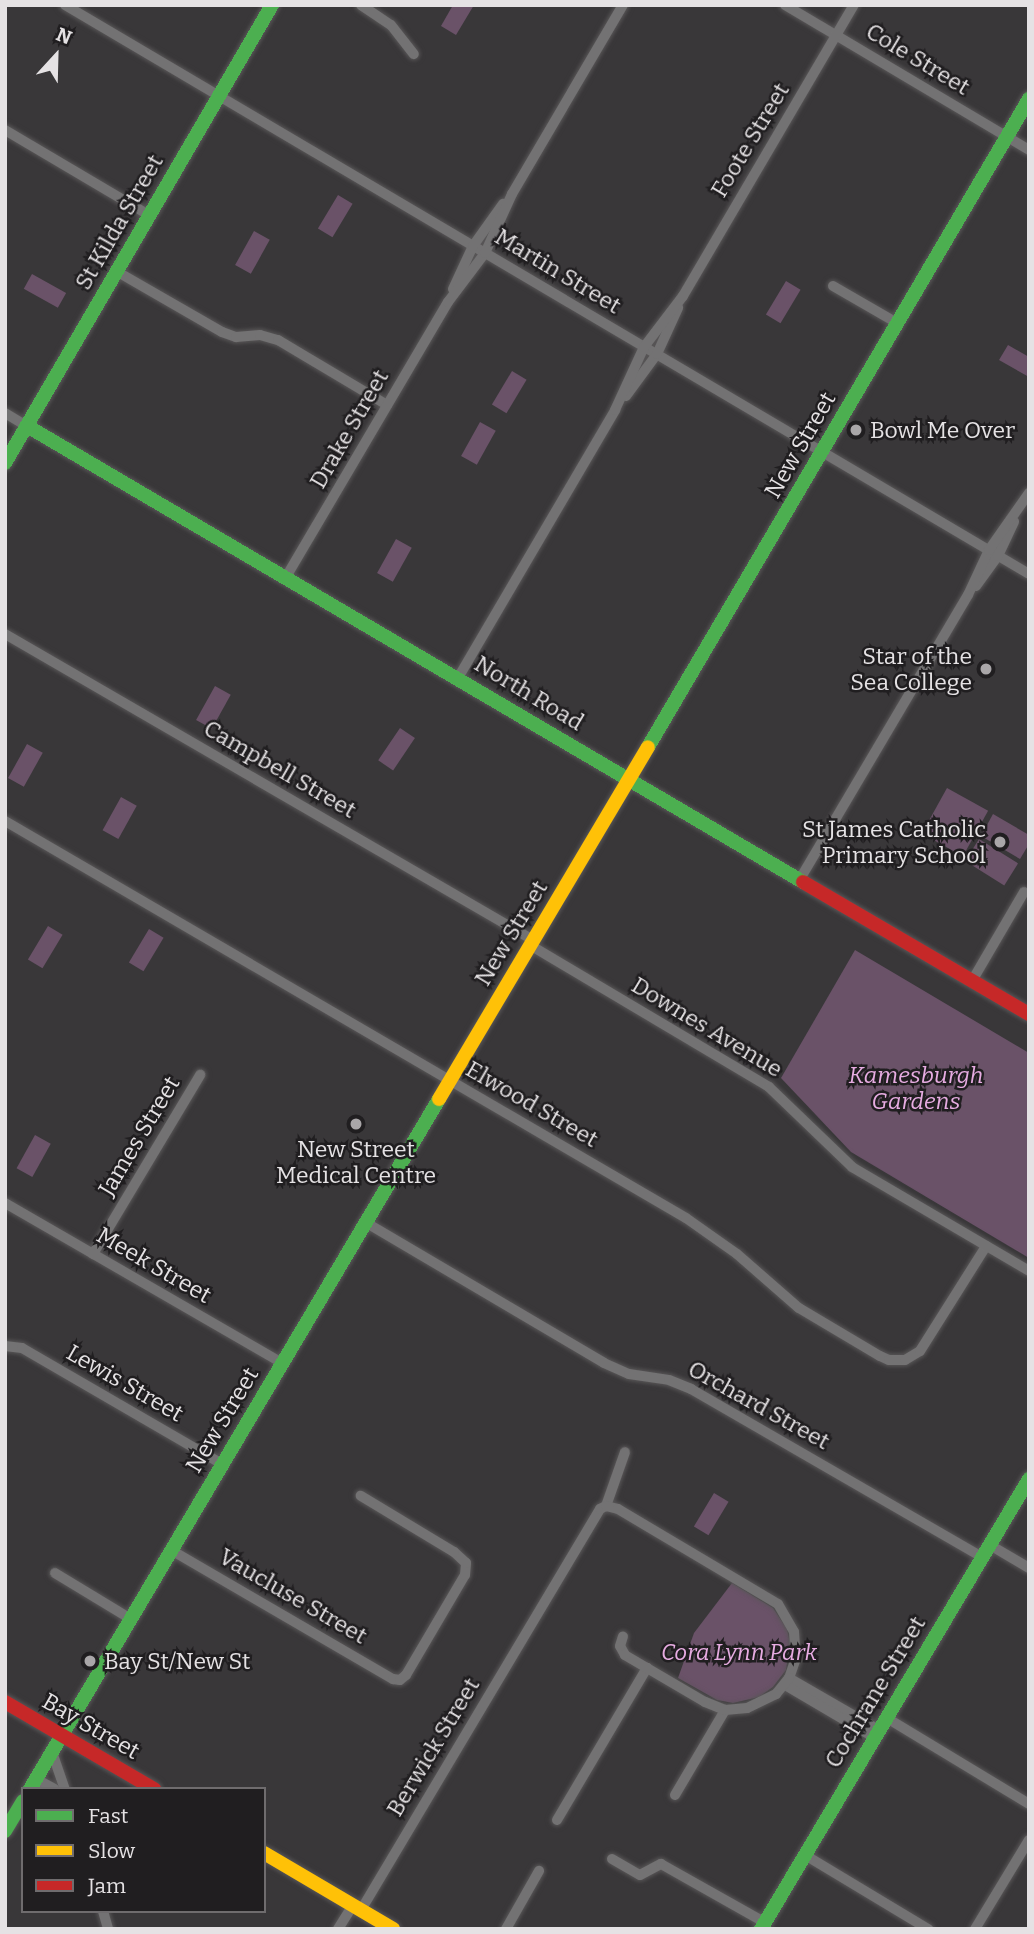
<!DOCTYPE html>
<style>
body{margin:0}
#map{position:relative;width:1034px;height:1934px;overflow:hidden;background:#393739;font-family:Bitter,serif}
div>[style]{position:absolute}
[style*='--x']{left:calc(var(--x)*1px);top:calc(var(--y)*1px);width:calc(var(--w)*1px);rotate:calc(var(--a)*1deg)}
.green>*{inset:0;background:#6a5268;transform-origin:0 0}
.roads{filter:drop-shadow(0 0 2px #585657) drop-shadow(0 0 2px #585657)}
.street>*{height:10px;margin:-5px;padding:0 5px;transform-origin:5px;border-radius:5px;background:#737273}
.fast>*{height:14px;margin:-7px;padding:0 7px;transform-origin:7px;border-radius:7px;background:#4caf50}
.slow>*{height:14px;margin:-7px;padding:0 7px;transform-origin:7px;border-radius:7px;background:#ffc107}
.jam>*{height:14px;margin:-7px;padding:0 7px;transform-origin:7px;border-radius:7px;background:#c62828}
.dots>*{width:19px;height:19px;translate:-50% -50%;box-sizing:border-box;border:4px solid #201e20;border-radius:50%}
span{translate:-50% -50%;white-space:nowrap;text-align:center;line-height:1.15;-webkit-text-stroke:5px #201e20;paint-order:stroke}
.street-label{font-size:23px;color:#e5e2e4}
.poi-label{font-size:23px;color:#e5e2e4}
.left{translate:0 -50%;text-align:left}
.right{translate:-100% -50%;text-align:right}
.park-label{font-size:23px;color:#e7ace2;font-style:italic}
.frame{position:absolute;inset:0;border:7px solid #e5e2e4;pointer-events:none}
.legend{position:absolute;left:21px;top:1787px;width:245px;height:126px;box-sizing:border-box;background:#201e20;border:2px solid #6f6c6e;margin:0;padding:9px 12px;list-style:none;font-size:21px;color:#e5e2e4}
.legend li{display:flex;align-items:center;gap:14px;height:35px}
.legend b{width:35px;border:2px solid #6f6c6e}
.north{position:absolute;left:21px;top:21px;width:70px;height:70px;-webkit-text-stroke:5px #201e20;paint-order:stroke;rotate:22deg;font-size:19px;font-weight:700;line-height:28px;text-align:center;color:#e5e2e4}
.north::after{content:'';display:block;margin:auto;width:24px;height:32px;background:#e5e2e4;clip-path:polygon(50% 0,100% 100%,50% 72%,0 100%)}
</style>
<div id="map">
<div class="green">
<i style="clip-path:polygon(453px 5px,474px 5px,456px 35px,441px 26px)"></i>
<i style="left:338px;top:195px;width:17px;height:39px;rotate:31deg"></i>
<i style="left:254px;top:231px;width:18px;height:39px;rotate:29deg"></i>
<i style="left:32px;top:274px;width:39px;height:17px;rotate:29deg"></i>
<i style="left:786px;top:281px;width:17px;height:39px;rotate:31deg"></i>
<i style="clip-path:polygon(1008px 345px,1029px 357px,1029px 377px,999px 360px)"></i>
<i style="left:512px;top:371px;width:17px;height:39px;rotate:31deg"></i>
<i style="left:480px;top:422px;width:18px;height:39px;rotate:29deg"></i>
<i style="left:396px;top:539px;width:18px;height:39px;rotate:29deg"></i>
<i style="left:215px;top:686px;width:18px;height:39px;rotate:29deg"></i>
<i style="left:400px;top:728px;width:18px;height:39px;rotate:34deg"></i>
<i style="left:27px;top:744px;width:18px;height:39px;rotate:29deg"></i>
<i style="left:947px;top:788px;width:47px;height:52px;rotate:29deg"></i>
<i style="left:121px;top:797px;width:18px;height:38px;rotate:29deg"></i>
<i style="clip-path:polygon(993px 814px,1029px 835px,1029px 844px,1020px 859px,981px 836px)"></i>
<i style="left:979px;top:839px;width:46px;height:26px;rotate:32deg"></i>
<i style="left:48px;top:926px;width:17px;height:39px;rotate:31deg"></i>
<i style="left:149px;top:929px;width:17px;height:39px;rotate:31deg"></i>
<i style="clip-path:polygon(855px 950px,1029px 1053px,1029px 1258px,851px 1152px,781px 1078px)"></i>
<i style="left:35px;top:1135px;width:18px;height:38px;rotate:29deg"></i>
<i style="left:714px;top:1493px;width:17px;height:39px;rotate:31deg"></i>
<i style="clip-path:polygon(732px 1583px,773px 1608px,787px 1629px,790px 1643px,786px 1670px,773px 1687px,759px 1697px,733px 1703px,717px 1700px,678px 1678px,694px 1633px)"></i>
</div>
<div class="roads">
<div class="street">
<i style="--x:65;--y:5;--w:1119;--a:30.55"></i>
<i style="--x:361;--y:5;--w:36;--a:34"></i>
<i style="--x:391;--y:25;--w:37;--a:52"></i>
<i style="--x:785;--y:5;--w:284;--a:30.7"></i>
<i style="--x:5;--y:130;--w:167;--a:30.6"></i>
<i style="--x:116;--y:271;--w:122;--a:29.9"></i>
<i style="--x:222;--y:332;--w:15;--a:20"></i>
<i style="--x:236;--y:337;--w:24;--a:-5"></i>
<i style="--x:260;--y:335;--w:19;--a:16"></i>
<i style="--x:278;--y:340;--w:127;--a:30.8"></i>
<i style="--x:833;--y:286;--w:74;--a:30"></i>
<i style="--x:453;--y:289;--w:47;--a:-65.1"></i>
<i style="--x:473;--y:246;--w:52;--a:-54.5"></i>
<i style="--x:626;--y:396;--w:52;--a:-53.6"></i>
<i style="--x:657;--y:354;--w:51;--a:-65.5"></i>
<i style="--x:5;--y:413;--w:26;--a:31"></i>
<i style="--x:286;--y:577;--w:319;--a:-59.5"></i>
<i style="--x:448;--y:302;--w:61;--a:-52.9"></i>
<i style="--x:485;--y:253;--w:65;--a:-65.4"></i>
<i style="--x:512;--y:194;--w:219;--a:-59.6"></i>
<i style="--x:976;--y:586;--w:37;--a:-54"></i>
<i style="--x:998;--y:556;--w:38;--a:-65"></i>
<i style="--x:5;--y:634;--w:610;--a:30.09"></i>
<i style="--x:458;--y:678;--w:311;--a:-59.6"></i>
<i style="--x:615;--y:410;--w:69;--a:-65.3"></i>
<i style="--x:644;--y:347;--w:64;--a:-52.6"></i>
<i style="--x:683;--y:296;--w:338;--a:-59.6"></i>
<i style="--x:5;--y:821;--w:788;--a:30.24"></i>
<i style="--x:686;--y:1218;--w:62;--a:35.2"></i>
<i style="--x:737;--y:1254;--w:82;--a:41.1"></i>
<i style="--x:799;--y:1308;--w:94;--a:30.7"></i>
<i style="--x:880;--y:1356;--w:10;--a:24"></i>
<i style="--x:889;--y:1360;--w:16;--a:0"></i>
<i style="--x:905;--y:1360;--w:17;--a:-31"></i>
<i style="--x:920;--y:1351;--w:124;--a:-57.8"></i>
<i style="--x:800;--y:879;--w:330;--a:-59.4"></i>
<i style="--x:968;--y:595;--w:50;--a:-65"></i>
<i style="--x:989;--y:550;--w:70;--a:-54.9"></i>
<i style="--x:530;--y:945;--w:278;--a:30.7"></i>
<i style="--x:769;--y:1087;--w:115;--a:43.9"></i>
<i style="--x:852;--y:1167;--w:205;--a:30.4"></i>
<i style="--x:972;--y:981;--w:103;--a:-59.7"></i>
<i style="--x:5;--y:1203;--w:320;--a:30"></i>
<i style="--x:365;--y:1222;--w:277;--a:30.5"></i>
<i style="--x:604;--y:1363;--w:27;--a:24"></i>
<i style="--x:629;--y:1374;--w:40;--a:8.5"></i>
<i style="--x:669;--y:1380;--w:24;--a:22"></i>
<i style="--x:691;--y:1389;--w:336;--a:30"></i>
<i style="--x:93;--y:1254;--w:209;--a:-59.1"></i>
<i style="--x:5;--y:1346;--w:17;--a:7"></i>
<i style="--x:22;--y:1348;--w:231;--a:30.1"></i>
<i style="--x:606;--y:1506;--w:57;--a:-70.6"></i>
<i style="--x:990;--y:1545;--w:45;--a:30.5"></i>
<i style="--x:171;--y:1550;--w:257;--a:30.2"></i>
<i style="--x:393;--y:1679;--w:7;--a:8"></i>
<i style="--x:400;--y:1680;--w:8;--a:-40"></i>
<i style="--x:406;--y:1675;--w:116;--a:-59.5"></i>
<i style="--x:465;--y:1575;--w:12;--a:-85"></i>
<i style="--x:466;--y:1563;--w:16;--a:-137"></i>
<i style="--x:454;--y:1552;--w:109;--a:-148.9"></i>
<i style="--x:55;--y:1573;--w:89;--a:31.2"></i>
<i style="--x:789;--y:1678;--w:104;--a:30"></i>
<i style="--x:785;--y:1685;--w:104;--a:30.5"></i>
<i style="--x:887;--y:1718;--w:166;--a:31.2"></i>
<i style="--x:52;--y:1752;--w:39;--a:71"></i>
<i style="--x:36;--y:1779;--w:21;--a:28"></i>
<i style="--x:675;--y:1795;--w:99;--a:-59.5"></i>
<i style="--x:557;--y:1820;--w:177;--a:-59.4"></i>
<i style="--x:805;--y:1855;--w:144;--a:31"></i>
<i style="--x:612;--y:1859;--w:32;--a:30"></i>
<i style="--x:640;--y:1875;--w:24;--a:-28"></i>
<i style="--x:661;--y:1864;--w:118;--a:29.4"></i>
<i style="--x:361;--y:1910;--w:467;--a:-59.2"></i>
<i style="--x:600;--y:1509;--w:7;--a:-27"></i>
<i style="--x:606;--y:1506;--w:12;--a:14"></i>
<i style="--x:618;--y:1509;--w:186;--a:30.7"></i>
<i style="--x:778;--y:1604;--w:32;--a:60"></i>
<i style="--x:794;--y:1632;--w:26;--a:86"></i>
<i style="--x:796;--y:1658;--w:21;--a:109"></i>
<i style="--x:789;--y:1678;--w:21;--a:129"></i>
<i style="--x:776;--y:1694;--w:32;--a:154"></i>
<i style="--x:747;--y:1708;--w:22;--a:175"></i>
<i style="--x:725;--y:1710;--w:22;--a:-158"></i>
<i style="--x:705;--y:1702;--w:93;--a:-149.6"></i>
<i style="--x:625;--y:1655;--w:10;--a:-119"></i>
<i style="--x:620;--y:1646;--w:10;--a:-73"></i>
<i style="--x:103;--y:1911;--w:19;--a:74"></i>
<i style="--x:338;--y:1929;--w:28;--a:-58"></i>
<i style="--x:506;--y:1929;--w:67;--a:-60.4"></i>
<i style="--x:975;--y:1929;--w:104;--a:-58.8"></i>
</div>
<div class="fast">
<i style="--x:27;--y:426;--w:900;--a:30.44"></i>
<i style="--x:5;--y:463;--w:530;--a:-59.76"></i>
<i style="--x:648;--y:747;--w:752;--a:-59.55"></i>
<i style="--x:30;--y:1789;--w:802;--a:-59.34"></i>
<i style="--x:5;--y:1831;--w:35;--a:-59"></i>
<i style="--x:761;--y:1929;--w:524;--a:-59.22"></i>
</div>
<div class="slow">
<i style="--x:439;--y:1099;--w:409;--a:-59.3"></i>
<i style="--x:264;--y:1853;--w:150;--a:30.5"></i>
</div>
<div class="jam">
<i style="--x:803;--y:882;--w:262;--a:30.3"></i>
<i style="--x:5;--y:1702;--w:173;--a:30.3"></i>
</div>
</div>
<div class="dots">
<i style="left:856px;top:430px;background:#a9a6a8"></i>
<i style="left:986px;top:669px;background:#a9a6a8"></i>
<i style="left:1000px;top:842px;background:#a9a6a8"></i>
<i style="left:356px;top:1124px;background:#a9a6a8"></i>
<i style="left:90px;top:1661px;background:#a9a6a8"></i>
</div>
<div class="street-label">
<span style="left:918px;top:59px;rotate:31deg">Cole Street</span>
<span style="left:750px;top:140px;rotate:-59deg">Foote Street</span>
<span style="left:119px;top:222px;rotate:-60deg">St Kilda Street</span>
<span style="left:558px;top:271px;rotate:31deg">Martin Street</span>
<span style="left:349px;top:429px;rotate:-60deg">Drake Street</span>
<span style="left:800px;top:445px;rotate:-60deg">New Street</span>
<span style="left:529px;top:693px;rotate:31deg">North Road</span>
<span style="left:280px;top:769px;rotate:30deg">Campbell Street</span>
<span style="left:511px;top:933px;rotate:-59deg">New Street</span>
<span style="left:707px;top:1027px;rotate:31deg">Downes Avenue</span>
<span style="left:532px;top:1104px;rotate:30deg">Elwood Street</span>
<span style="left:139px;top:1136px;rotate:-59deg">James Street</span>
<span style="left:154px;top:1265px;rotate:30deg">Meek Street</span>
<span style="left:125px;top:1383px;rotate:30deg">Lewis Street</span>
<span style="left:759px;top:1405px;rotate:29deg">Orchard Street</span>
<span style="left:222px;top:1420px;rotate:-59deg">New Street</span>
<span style="left:293px;top:1596px;rotate:30deg">Vaucluse Street</span>
<span style="left:875px;top:1692px;rotate:-59deg">Cochrane Street</span>
<span style="left:91px;top:1726px;rotate:30deg">Bay Street</span>
<span style="left:433px;top:1747px;rotate:-59deg">Berwick Street</span>
</div>
<div class="poi-label">
<span class="left" style="left:870px;top:430px">Bowl Me Over</span>
<span class="right" style="left:972px;top:669px">Star of the<br>Sea College</span>
<span class="right" style="left:986px;top:842px">St James Catholic<br>Primary School</span>
<span style="left:356px;top:1162px">New Street<br>Medical Centre</span>
<span class="left" style="left:104px;top:1661px">Bay St/New St</span>
</div>
<div class="park-label">
<span style="left:916px;top:1088px">Kamesburgh<br>Gardens</span>
<span style="left:739px;top:1652px">Cora Lynn Park</span>
</div>
<div class="frame"></div>
<ul class="legend">
<li><b style="height:9px;background:#4caf50"></b>Fast</li>
<li><b style="height:9px;background:#ffc107"></b>Slow</li>
<li><b style="height:9px;background:#c62828"></b>Jam</li>
</ul>
<div class="north">N</div>
</div>
